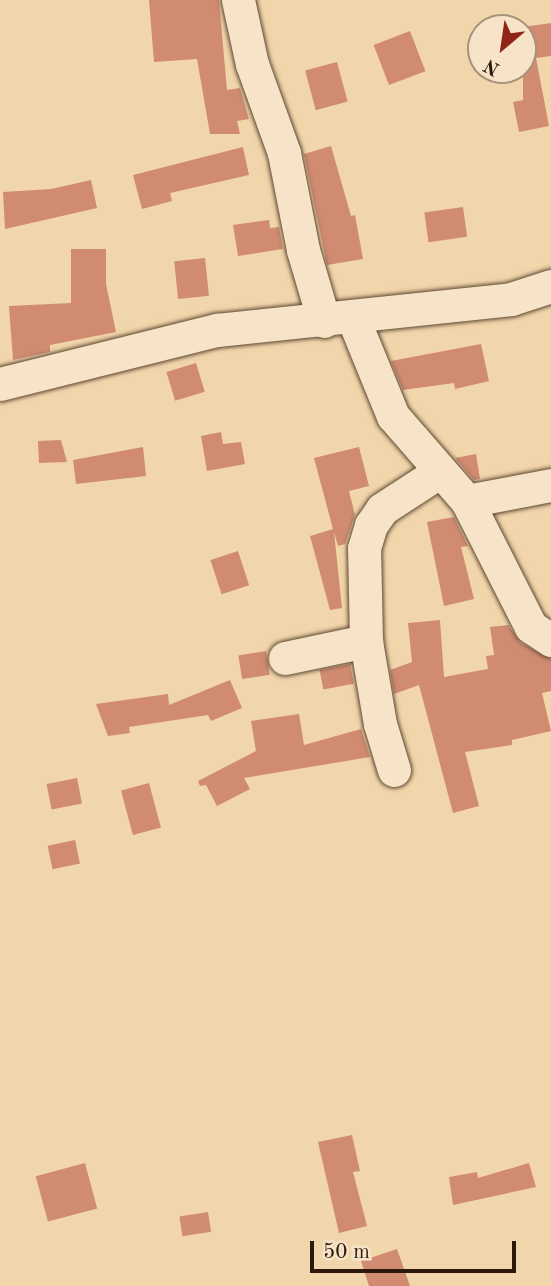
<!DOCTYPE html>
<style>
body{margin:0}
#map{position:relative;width:551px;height:1286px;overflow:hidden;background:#f2d6ab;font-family:"Old Standard TT",serif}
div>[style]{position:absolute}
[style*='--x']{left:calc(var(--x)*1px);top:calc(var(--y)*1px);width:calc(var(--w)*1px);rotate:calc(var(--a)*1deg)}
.building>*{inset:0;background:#d08b71;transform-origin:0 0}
.roads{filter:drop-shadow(0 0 2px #5e4833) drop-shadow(0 0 2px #5e4833)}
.minor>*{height:33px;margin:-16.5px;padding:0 16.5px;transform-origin:16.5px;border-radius:16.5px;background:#f7e4c8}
span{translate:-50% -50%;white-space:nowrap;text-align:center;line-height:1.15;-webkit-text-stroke:5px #f7e4c8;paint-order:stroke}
.north{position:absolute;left:467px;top:14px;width:70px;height:70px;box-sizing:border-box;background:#f7e4c8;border:2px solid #a6937c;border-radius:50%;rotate:209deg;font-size:19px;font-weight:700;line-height:28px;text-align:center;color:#2c190b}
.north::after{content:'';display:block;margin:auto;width:24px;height:32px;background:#8f2418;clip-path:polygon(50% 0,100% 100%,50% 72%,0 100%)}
.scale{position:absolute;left:310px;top:1241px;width:206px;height:32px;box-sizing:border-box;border:4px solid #2c190b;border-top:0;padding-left:9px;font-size:21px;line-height:24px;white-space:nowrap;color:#2c190b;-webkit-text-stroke:5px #f7e4c8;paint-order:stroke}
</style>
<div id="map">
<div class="building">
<i style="clip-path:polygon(149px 0,219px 0,227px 90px,240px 88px,249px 119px,237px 121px,240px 134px,210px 134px,197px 59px,154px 62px)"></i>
<i style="clip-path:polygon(551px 23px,551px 56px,536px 58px,549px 126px,519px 132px,513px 102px,523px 100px,523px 27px)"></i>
<i style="left:410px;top:31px;width:43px;height:39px;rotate:69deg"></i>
<i style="left:337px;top:62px;width:41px;height:33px;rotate:75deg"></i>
<i style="clip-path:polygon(331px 146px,351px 216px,355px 215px,363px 259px,327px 265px,304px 154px)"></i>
<i style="clip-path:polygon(243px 147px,249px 175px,170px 193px,172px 201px,142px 209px,133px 175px)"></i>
<i style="clip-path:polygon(91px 180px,97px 208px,5px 229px,3px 192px,51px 189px)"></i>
<i style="left:463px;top:207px;width:30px;height:39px;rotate:82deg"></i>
<i style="clip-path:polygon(269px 220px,270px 228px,279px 227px,283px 249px,238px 256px,233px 225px)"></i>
<i style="clip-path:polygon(71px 249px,106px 249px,106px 284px,116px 332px,50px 345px,50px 352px,13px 360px,9px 306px,71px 303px)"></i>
<i style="left:205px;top:258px;width:38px;height:31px;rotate:84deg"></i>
<i style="clip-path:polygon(481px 344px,489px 381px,455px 389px,454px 383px,403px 390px,391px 361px)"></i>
<i style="left:196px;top:363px;width:30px;height:31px;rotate:73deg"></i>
<i style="clip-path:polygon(221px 432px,223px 444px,241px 442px,245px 464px,207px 471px,201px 436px)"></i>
<i style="clip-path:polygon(61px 440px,67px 462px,39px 463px,38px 441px)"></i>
<i style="clip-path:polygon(143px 447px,146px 476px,76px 484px,73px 460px)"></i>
<i style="clip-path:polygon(359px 447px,369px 486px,349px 491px,355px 515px,345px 544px,338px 546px,334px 532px,342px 608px,330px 610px,310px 536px,333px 529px,314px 458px)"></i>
<i style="clip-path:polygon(476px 454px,480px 479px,474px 480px,455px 458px)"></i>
<i style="clip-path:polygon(454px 517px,468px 546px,461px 547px,474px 599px,444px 606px,427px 522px)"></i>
<i style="left:238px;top:551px;width:36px;height:29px;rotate:72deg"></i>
<i style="clip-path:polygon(440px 620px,444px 677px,488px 669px,486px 656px,494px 655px,490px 627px,508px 625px,521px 643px,551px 659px,551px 691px,542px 693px,551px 731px,512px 740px,512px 745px,465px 752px,479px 806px,453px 813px,419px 685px,394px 694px,390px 670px,412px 662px,408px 623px)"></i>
<i style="left:266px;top:651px;width:24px;height:28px;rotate:81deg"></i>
<i style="left:350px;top:664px;width:20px;height:31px;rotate:79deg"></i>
<i style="clip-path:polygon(230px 680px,242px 708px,211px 721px,208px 715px,129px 727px,130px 733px,108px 736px,96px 704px,168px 694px,169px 705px)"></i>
<i style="clip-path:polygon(299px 714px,304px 745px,361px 729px,370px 757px,244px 778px,250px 789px,217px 806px,206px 785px,200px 786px,198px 781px,256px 751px,251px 721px)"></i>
<i style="left:77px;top:778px;width:26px;height:31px;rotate:79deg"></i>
<i style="left:149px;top:783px;width:46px;height:29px;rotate:75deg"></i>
<i style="left:75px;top:840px;width:24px;height:28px;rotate:78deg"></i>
<i style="clip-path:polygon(352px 1135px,360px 1171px,353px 1172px,367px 1226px,339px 1233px,318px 1142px)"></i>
<i style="left:85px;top:1163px;width:47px;height:51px;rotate:75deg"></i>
<i style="clip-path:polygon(529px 1163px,536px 1187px,453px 1205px,449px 1177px,477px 1172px,478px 1178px)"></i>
<i style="left:208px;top:1212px;width:20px;height:29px;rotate:81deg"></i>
<i style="clip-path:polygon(397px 1249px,410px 1286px,369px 1286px,361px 1261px)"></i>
</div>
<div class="roads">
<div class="minor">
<i style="--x:238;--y:0;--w:66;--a:77.7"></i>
<i style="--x:252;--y:64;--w:95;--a:70.2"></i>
<i style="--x:284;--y:153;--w:99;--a:78.9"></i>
<i style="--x:303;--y:250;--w:74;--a:73.5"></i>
<i style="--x:353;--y:318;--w:106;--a:67.8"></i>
<i style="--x:393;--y:416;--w:113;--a:49"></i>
<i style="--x:467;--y:501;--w:141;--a:63.1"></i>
<i style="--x:531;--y:627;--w:24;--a:33"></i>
<i style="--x:0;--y:384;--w:224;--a:-14"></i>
<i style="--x:217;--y:330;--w:296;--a:-6"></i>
<i style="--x:511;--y:299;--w:42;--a:-18"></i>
<i style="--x:467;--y:501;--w:86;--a:-10.8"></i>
<i style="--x:285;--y:658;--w:83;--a:-11.9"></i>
<i style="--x:394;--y:770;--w:48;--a:-106.9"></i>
<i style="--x:380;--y:724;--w:84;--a:-99.6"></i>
<i style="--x:366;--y:641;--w:93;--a:-91.2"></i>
<i style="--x:364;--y:548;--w:24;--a:-73"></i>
<i style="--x:371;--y:525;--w:19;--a:-55"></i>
<i style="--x:382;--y:509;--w:68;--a:-33"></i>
</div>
</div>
<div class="north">N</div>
<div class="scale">50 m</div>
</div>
